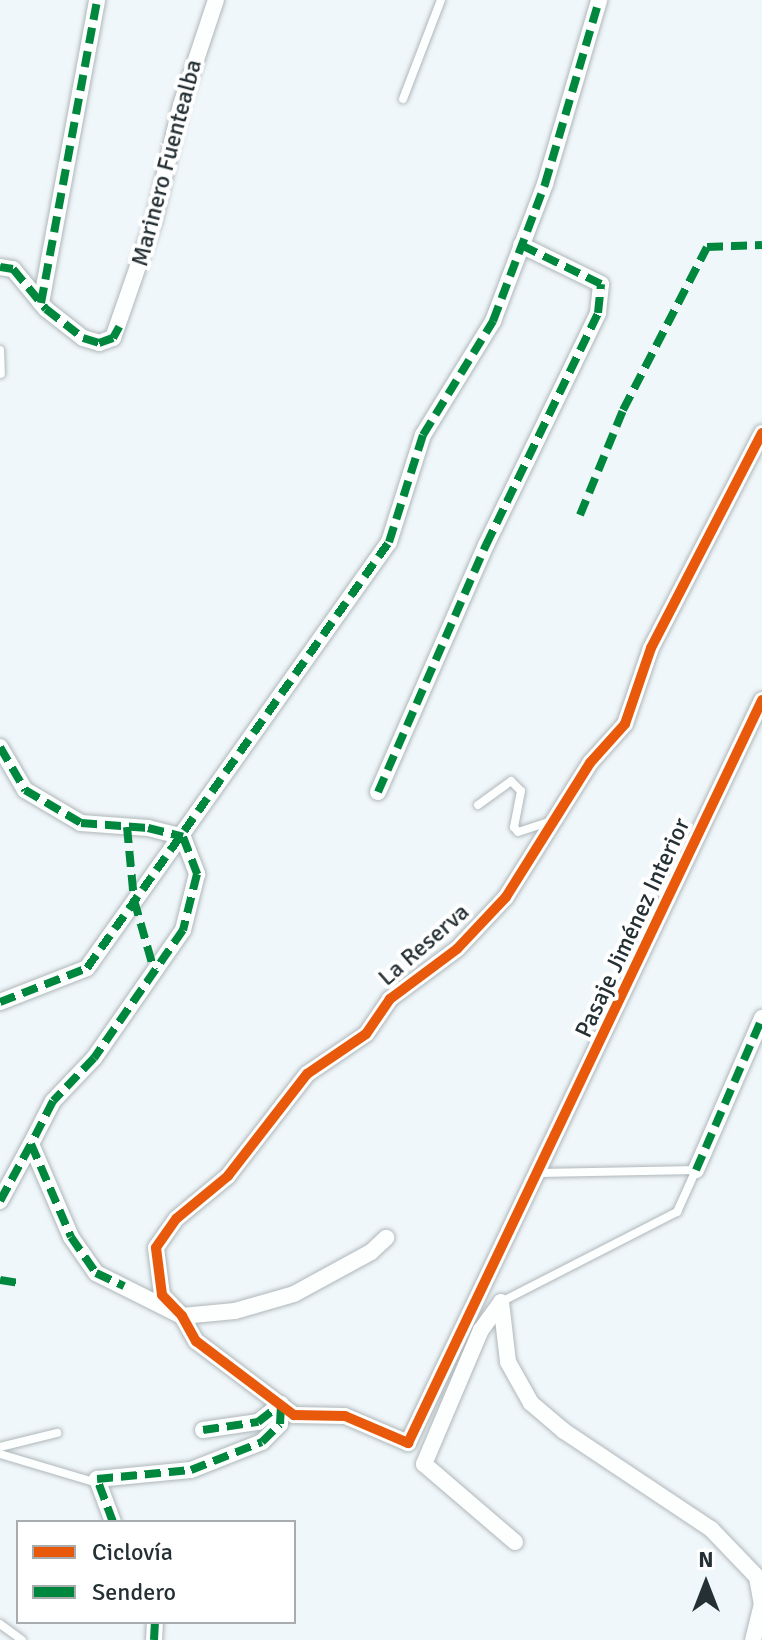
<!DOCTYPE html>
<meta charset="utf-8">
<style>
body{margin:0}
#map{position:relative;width:762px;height:1640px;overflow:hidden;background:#f0f7fa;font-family:Signika,sans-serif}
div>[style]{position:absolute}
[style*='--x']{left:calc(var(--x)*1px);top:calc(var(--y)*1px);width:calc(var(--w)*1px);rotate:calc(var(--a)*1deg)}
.roads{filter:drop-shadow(0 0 2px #afb7ba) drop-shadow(0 0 2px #afb7ba)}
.service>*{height:8px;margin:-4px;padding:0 4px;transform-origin:4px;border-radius:4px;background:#fdfefe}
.minor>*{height:16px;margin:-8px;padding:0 8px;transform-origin:8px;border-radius:8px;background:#fdfefe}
.quiet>*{height:8px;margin-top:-4px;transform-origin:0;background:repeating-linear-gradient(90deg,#00873e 0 16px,transparent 0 24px)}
.cycleway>*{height:10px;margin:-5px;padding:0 5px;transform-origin:5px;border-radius:5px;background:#e8590c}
span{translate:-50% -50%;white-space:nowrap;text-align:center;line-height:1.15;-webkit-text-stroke:8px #fff;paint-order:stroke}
.street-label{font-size:24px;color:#253034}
.legend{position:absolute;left:16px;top:1520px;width:280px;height:104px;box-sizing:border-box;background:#fff;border:2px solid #a8acae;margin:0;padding:10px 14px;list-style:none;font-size:24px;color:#253034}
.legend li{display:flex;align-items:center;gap:16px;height:40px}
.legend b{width:40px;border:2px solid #a8acae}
.north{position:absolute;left:666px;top:1544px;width:80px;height:80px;-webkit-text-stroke:6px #fff;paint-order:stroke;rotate:0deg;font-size:22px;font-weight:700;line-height:32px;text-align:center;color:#253034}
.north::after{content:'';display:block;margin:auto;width:28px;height:36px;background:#253034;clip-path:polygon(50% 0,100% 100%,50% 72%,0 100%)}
</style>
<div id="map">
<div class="roads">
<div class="service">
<i style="--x:403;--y:99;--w:106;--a:-69"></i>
<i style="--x:0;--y:350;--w:24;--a:88"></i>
<i style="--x:478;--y:805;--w:41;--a:-36"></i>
<i style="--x:511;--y:781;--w:14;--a:45"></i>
<i style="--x:521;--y:791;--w:37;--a:101"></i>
<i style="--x:514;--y:827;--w:6;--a:51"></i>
<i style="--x:518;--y:832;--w:33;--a:-18"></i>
<i style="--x:501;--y:1302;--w:198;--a:-27.1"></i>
<i style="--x:677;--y:1212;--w:46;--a:-65.7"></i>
<i style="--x:696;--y:1170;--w:156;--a:178.9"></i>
<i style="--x:0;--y:1447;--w:59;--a:-13.8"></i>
<i style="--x:0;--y:1454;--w:98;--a:16.6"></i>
<i style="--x:0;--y:1624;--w:27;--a:36"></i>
</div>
<div class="minor">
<i style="--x:0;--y:267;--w:13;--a:9"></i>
<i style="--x:13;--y:269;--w:52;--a:50.5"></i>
<i style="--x:46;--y:309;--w:47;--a:38.1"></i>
<i style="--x:83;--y:338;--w:17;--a:17"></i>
<i style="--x:99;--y:343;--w:15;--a:-20"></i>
<i style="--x:113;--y:338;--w:125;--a:-70.8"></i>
<i style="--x:154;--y:220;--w:118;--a:-76.8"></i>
<i style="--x:181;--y:105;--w:111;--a:-71.6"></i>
<i style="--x:41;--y:303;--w:308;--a:-79.5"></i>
<i style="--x:762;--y:433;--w:242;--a:117.3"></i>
<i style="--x:651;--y:648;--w:80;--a:108.9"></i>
<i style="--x:625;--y:724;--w:52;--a:131.9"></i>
<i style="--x:590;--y:763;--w:158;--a:122.1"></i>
<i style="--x:506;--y:897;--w:71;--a:133.3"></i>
<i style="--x:457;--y:949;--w:84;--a:143.3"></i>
<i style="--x:390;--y:999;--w:42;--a:124.4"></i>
<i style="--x:366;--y:1034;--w:71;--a:145.9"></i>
<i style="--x:307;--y:1074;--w:129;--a:127.8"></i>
<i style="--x:228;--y:1176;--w:67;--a:140.4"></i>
<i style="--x:176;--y:1219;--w:35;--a:125"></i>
<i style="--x:156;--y:1248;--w:47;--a:82.7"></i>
<i style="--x:162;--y:1295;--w:29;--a:46"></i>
<i style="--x:182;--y:1316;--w:29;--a:61"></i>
<i style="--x:196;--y:1341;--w:123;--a:37.1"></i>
<i style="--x:294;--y:1415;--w:51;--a:1.1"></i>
<i style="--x:345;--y:1416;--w:69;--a:23.2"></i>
<i style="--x:408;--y:1443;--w:823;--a:-64.52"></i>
<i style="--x:0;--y:747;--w:50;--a:59.8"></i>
<i style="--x:25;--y:790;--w:65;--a:30.5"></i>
<i style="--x:81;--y:823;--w:67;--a:4.3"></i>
<i style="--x:148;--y:828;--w:36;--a:14"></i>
<i style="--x:183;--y:837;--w:40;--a:69"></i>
<i style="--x:197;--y:874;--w:58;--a:104"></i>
<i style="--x:183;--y:930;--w:156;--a:124.8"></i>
<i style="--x:94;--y:1058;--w:59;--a:133.6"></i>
<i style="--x:53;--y:1101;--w:48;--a:117.1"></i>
<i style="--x:31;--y:1144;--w:101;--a:66.7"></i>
<i style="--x:71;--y:1237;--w:44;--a:55.2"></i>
<i style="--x:96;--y:1273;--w:96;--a:26.6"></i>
<i style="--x:182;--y:1316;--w:53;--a:-5.4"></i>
<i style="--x:235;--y:1311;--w:61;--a:-16.1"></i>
<i style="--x:294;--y:1294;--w:88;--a:-28.6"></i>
<i style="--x:371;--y:1252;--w:21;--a:-43"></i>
<i style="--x:378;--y:792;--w:270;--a:-66.4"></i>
<i style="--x:486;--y:545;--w:258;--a:-64.2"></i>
<i style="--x:598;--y:313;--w:29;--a:-84"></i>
<i style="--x:601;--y:284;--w:89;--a:-154"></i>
<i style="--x:0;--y:1002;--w:93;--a:-21.3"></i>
<i style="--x:87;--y:968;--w:522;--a:-54.67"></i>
<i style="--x:389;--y:542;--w:112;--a:-72.4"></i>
<i style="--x:423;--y:435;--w:134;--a:-58.4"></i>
<i style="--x:493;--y:321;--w:147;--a:-69.2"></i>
<i style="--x:545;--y:184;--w:192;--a:-73.6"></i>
<i style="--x:696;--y:1170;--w:166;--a:-66.5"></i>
<i style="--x:0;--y:1201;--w:65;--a:-61.5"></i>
<i style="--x:203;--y:1430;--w:56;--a:-8.3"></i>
<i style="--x:258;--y:1422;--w:29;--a:-38"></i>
<i style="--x:113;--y:1522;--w:46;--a:-110.4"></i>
<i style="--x:97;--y:1479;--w:94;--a:-5.5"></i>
<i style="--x:191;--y:1470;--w:76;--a:-21.5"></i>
<i style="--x:262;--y:1442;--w:25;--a:-45"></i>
<i style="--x:280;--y:1424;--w:20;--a:-87"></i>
<i style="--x:515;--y:1542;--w:120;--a:-139.4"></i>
<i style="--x:424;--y:1464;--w:146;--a:-67"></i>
<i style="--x:481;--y:1330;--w:34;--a:-54"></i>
<i style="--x:501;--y:1302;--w:60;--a:83.3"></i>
<i style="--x:508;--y:1362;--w:47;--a:60.7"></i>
<i style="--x:531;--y:1403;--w:43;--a:40.3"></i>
<i style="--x:564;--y:1431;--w:177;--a:33.7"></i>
<i style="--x:711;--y:1529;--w:66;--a:46.2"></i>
<i style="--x:757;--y:1577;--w:27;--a:80"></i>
<i style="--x:762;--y:1604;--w:37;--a:104"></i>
<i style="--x:154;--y:1640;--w:18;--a:-87"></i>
</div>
</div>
<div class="quiet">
<i style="--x:0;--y:267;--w:13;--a:9"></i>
<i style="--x:13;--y:269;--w:52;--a:50.5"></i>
<i style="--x:46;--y:309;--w:47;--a:38.1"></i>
<i style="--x:83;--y:338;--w:17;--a:17"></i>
<i style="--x:99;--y:343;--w:15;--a:-20"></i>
<i style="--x:113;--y:338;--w:13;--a:-61"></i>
<i style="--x:41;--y:303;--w:308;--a:-79.5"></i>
<i style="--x:580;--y:515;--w:113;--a:-67.7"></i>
<i style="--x:623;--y:410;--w:183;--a:-62.7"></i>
<i style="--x:707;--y:247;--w:55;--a:-2.1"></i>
<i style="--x:0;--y:747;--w:50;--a:59.8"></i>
<i style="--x:25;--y:790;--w:65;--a:30.5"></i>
<i style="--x:81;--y:823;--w:67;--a:4.3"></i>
<i style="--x:148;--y:828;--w:36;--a:14"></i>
<i style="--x:183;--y:837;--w:40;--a:69"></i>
<i style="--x:197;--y:874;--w:58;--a:104"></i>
<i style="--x:183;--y:930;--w:156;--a:124.8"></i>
<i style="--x:94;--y:1058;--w:59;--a:133.6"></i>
<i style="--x:53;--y:1101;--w:48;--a:117.1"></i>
<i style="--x:31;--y:1144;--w:101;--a:66.7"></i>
<i style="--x:71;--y:1237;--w:44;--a:55.2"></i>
<i style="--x:96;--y:1273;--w:31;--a:25"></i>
<i style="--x:378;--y:792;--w:270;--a:-66.4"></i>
<i style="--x:486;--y:545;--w:258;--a:-64.2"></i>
<i style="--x:598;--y:313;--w:29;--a:-84"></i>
<i style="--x:601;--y:284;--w:89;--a:-154"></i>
<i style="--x:127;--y:827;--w:73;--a:84.5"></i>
<i style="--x:134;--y:900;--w:73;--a:74.1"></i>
<i style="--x:0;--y:1002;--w:93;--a:-21.3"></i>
<i style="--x:87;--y:968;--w:522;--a:-54.67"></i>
<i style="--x:389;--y:542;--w:112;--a:-72.4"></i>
<i style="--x:423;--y:435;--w:134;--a:-58.4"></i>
<i style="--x:493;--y:321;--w:147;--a:-69.2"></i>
<i style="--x:545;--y:184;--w:192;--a:-73.6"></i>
<i style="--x:696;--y:1170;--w:166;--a:-66.5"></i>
<i style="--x:0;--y:1201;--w:65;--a:-61.5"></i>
<i style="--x:0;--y:1280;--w:20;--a:9"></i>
<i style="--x:203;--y:1430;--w:56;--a:-8.3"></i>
<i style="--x:258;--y:1422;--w:29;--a:-38"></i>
<i style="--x:113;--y:1522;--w:46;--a:-110.4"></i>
<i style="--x:97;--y:1479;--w:94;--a:-5.5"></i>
<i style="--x:191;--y:1470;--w:76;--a:-21.5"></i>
<i style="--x:262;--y:1442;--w:25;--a:-45"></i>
<i style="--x:280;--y:1424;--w:20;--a:-87"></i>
<i style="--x:154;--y:1640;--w:18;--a:-87"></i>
</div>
<div class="cycleway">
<i style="--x:762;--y:433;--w:242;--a:117.3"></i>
<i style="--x:651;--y:648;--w:80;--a:108.9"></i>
<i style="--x:625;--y:724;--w:52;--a:131.9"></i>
<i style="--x:590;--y:763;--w:158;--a:122.1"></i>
<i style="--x:506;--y:897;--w:71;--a:133.3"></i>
<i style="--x:457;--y:949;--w:84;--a:143.3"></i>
<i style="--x:390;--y:999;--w:42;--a:124.4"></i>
<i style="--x:366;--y:1034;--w:71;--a:145.9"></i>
<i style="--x:307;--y:1074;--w:129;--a:127.8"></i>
<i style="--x:228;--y:1176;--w:67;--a:140.4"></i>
<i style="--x:176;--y:1219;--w:35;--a:125"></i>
<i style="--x:156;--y:1248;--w:47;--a:82.7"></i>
<i style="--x:162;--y:1295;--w:29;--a:46"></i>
<i style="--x:182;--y:1316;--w:29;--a:61"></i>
<i style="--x:196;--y:1341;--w:123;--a:37.1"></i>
<i style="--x:294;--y:1415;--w:51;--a:1.1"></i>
<i style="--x:345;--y:1416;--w:69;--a:23.2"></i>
<i style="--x:408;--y:1443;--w:823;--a:-64.52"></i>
</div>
<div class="street-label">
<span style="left:167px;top:163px;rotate:-75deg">Marinero Fuentealba</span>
<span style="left:633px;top:928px;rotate:-65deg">Pasaje Jiménez Interior</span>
<span style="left:424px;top:945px;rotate:-41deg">La Reserva</span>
</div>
<ul class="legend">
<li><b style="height:10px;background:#e8590c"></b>Ciclovía</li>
<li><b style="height:10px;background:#00873e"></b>Sendero</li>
</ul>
<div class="north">N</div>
</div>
